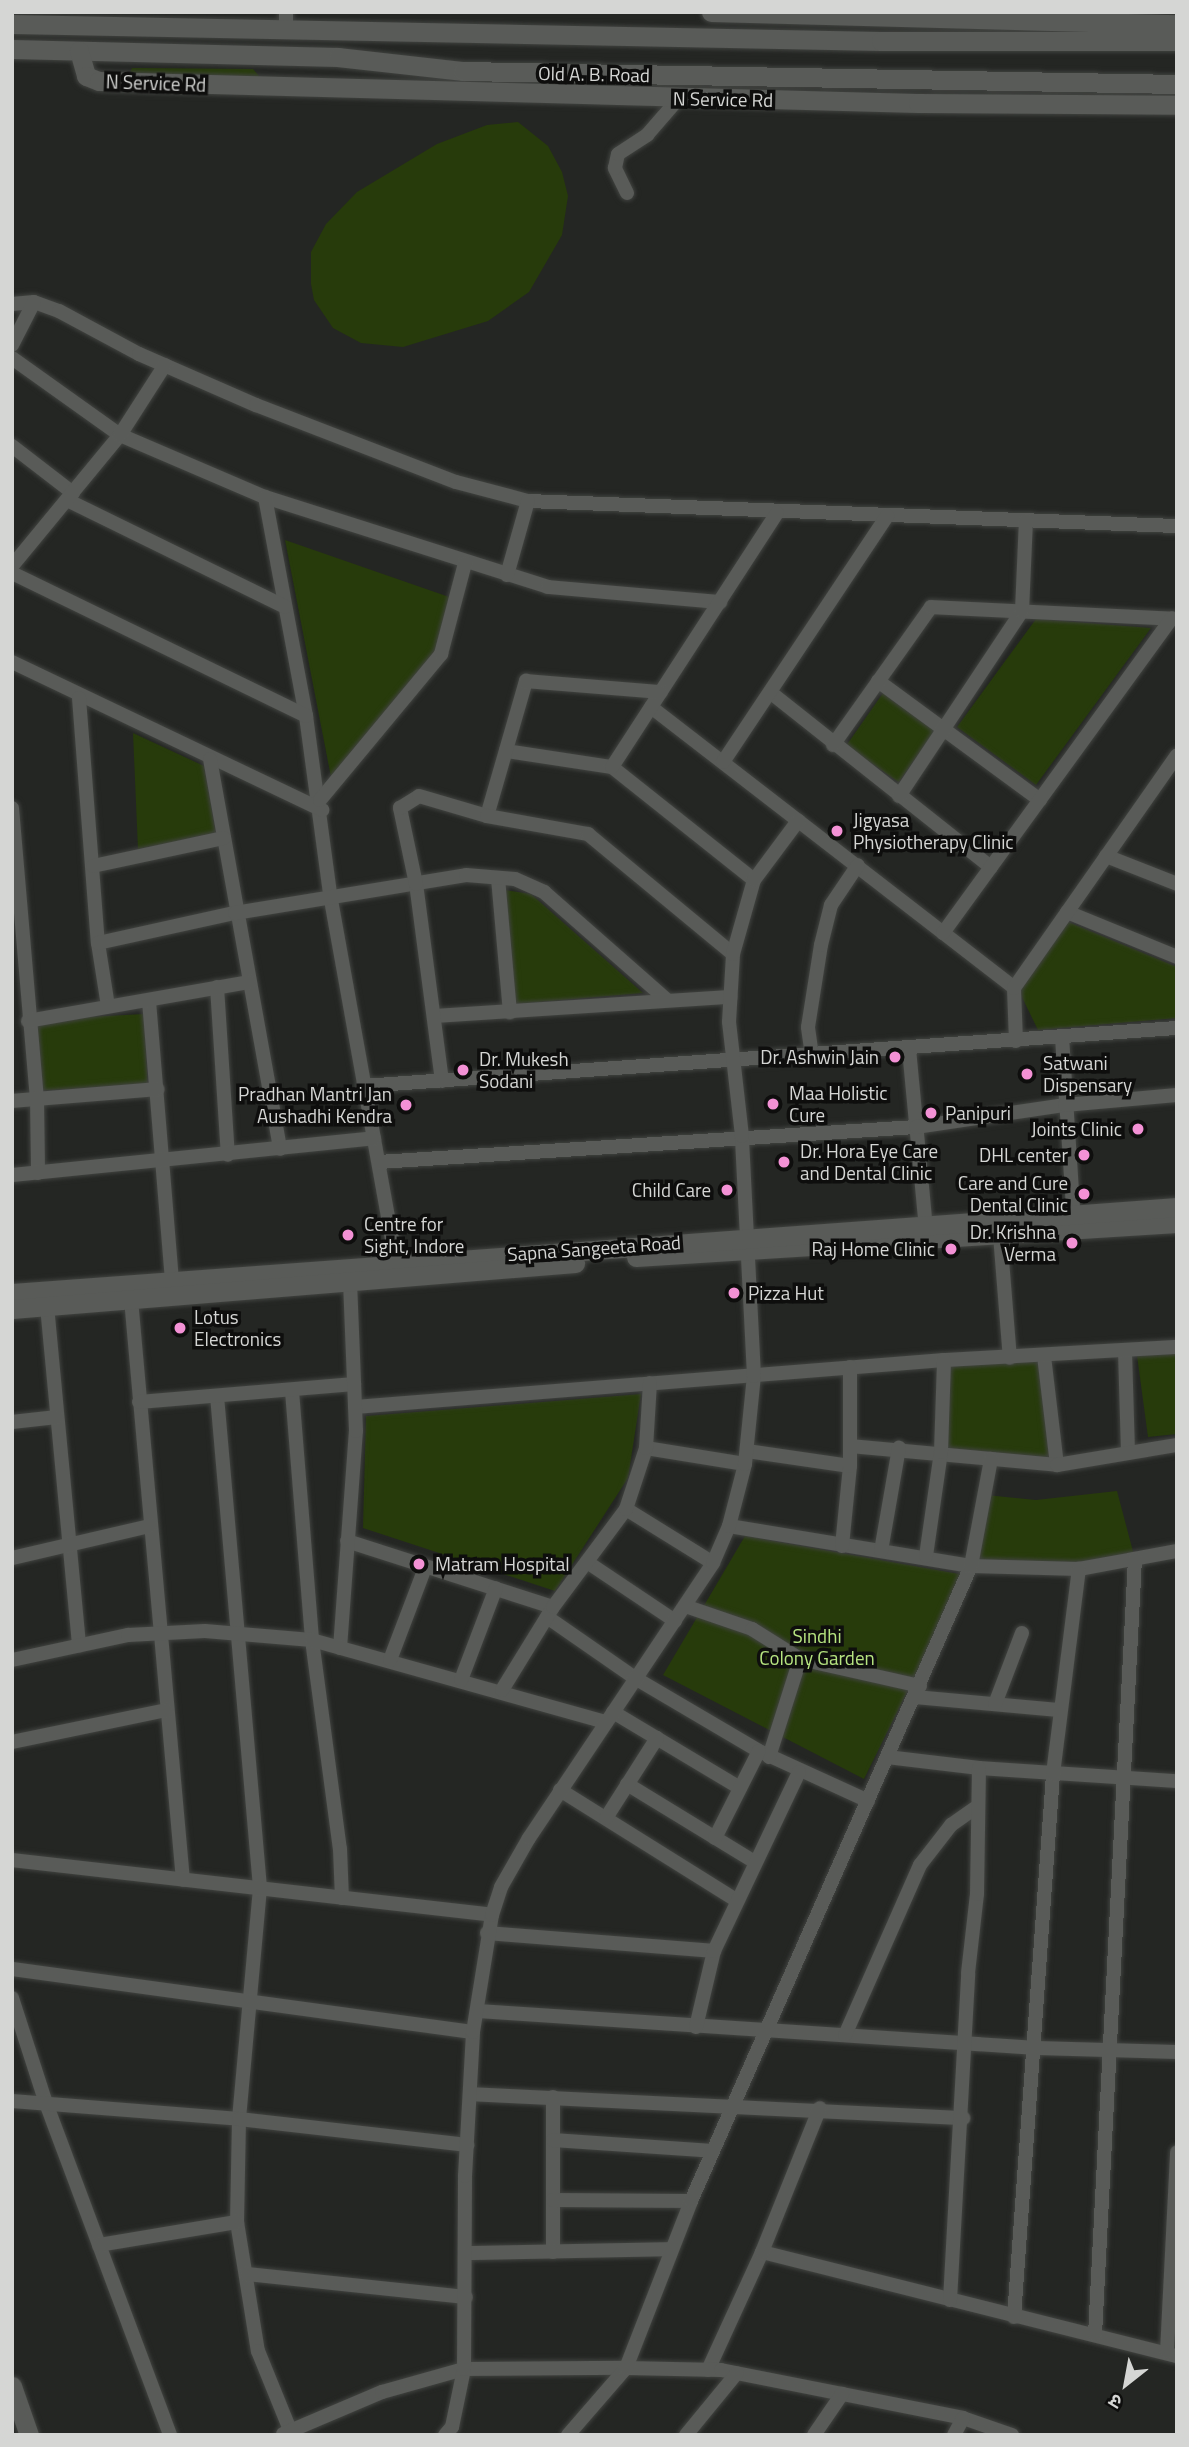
<!DOCTYPE html>
<meta charset="utf-8">
<style>
body{margin:0}
#map{position:relative;width:1189px;height:2447px;overflow:hidden;background:#242623;font-family:"Titillium Web","Noto Sans Devanagari",sans-serif}
div>[style]{position:absolute}
[style*='--x']{left:calc(var(--x)*1px);top:calc(var(--y)*1px);width:calc(var(--w)*1px);rotate:calc(var(--a)*1deg)}
.green>*{inset:0;background:#273b0b;transform-origin:0 0}
.roads{filter:drop-shadow(0 0 2px #414340) drop-shadow(0 0 2px #414340)}
.street>*{height:14px;margin:-7px;padding:0 7px;transform-origin:7px;border-radius:7px;background:#595b58}
.secondary>*{height:19px;margin:-9.5px;padding:0 9.5px;transform-origin:9.5px;border-radius:9.5px;background:#595b58}
.dots>*{width:19px;height:19px;translate:-50% -50%;box-sizing:border-box;border:4px solid #0e0e0d;border-radius:50%}
span{translate:-50% -50%;white-space:nowrap;text-align:center;line-height:1.15;-webkit-text-stroke:7px #0e0e0d;paint-order:stroke}
.street-label{font-size:19px;color:#d5d6d4}
.poi-label{font-size:19px;color:#d5d6d4}
.left{translate:0 -50%;text-align:left}
.right{translate:-100% -50%;text-align:right}
.park-label{font-size:19px;color:#b7e581}
.frame{position:absolute;inset:0;border:14px solid #d5d6d4;pointer-events:none}
.north{position:absolute;left:1091px;top:2349px;width:70px;height:70px;-webkit-text-stroke:5px #0e0e0d;paint-order:stroke;rotate:211deg;font-size:19px;font-weight:700;line-height:28px;text-align:center;color:#d5d6d4}
.north::after{content:'';display:block;margin:auto;width:24px;height:32px;background:#d5d6d4;clip-path:polygon(50% 0,100% 100%,50% 72%,0 100%)}
</style>
<div id="map">
<div class="green">
<i style="clip-path:polygon(132px 68px,253px 69px,269px 87px,125px 82px)"></i>
<i style="clip-path:polygon(518px 122px,548px 146px,562px 172px,568px 196px,562px 235px,529px 292px,488px 321px,403px 347px,361px 343px,333px 328px,314px 300px,311px 284px,311px 252px,326px 224px,357px 192px,437px 144px,487px 125px)"></i>
<i style="clip-path:polygon(285px 540px,452px 598px,440px 651px,331px 777px)"></i>
<i style="clip-path:polygon(1036px 619px,1151px 628px,1036px 785px,957px 727px)"></i>
<i style="left:883px;top:693px;width:64px;height:64px;rotate:35deg"></i>
<i style="clip-path:polygon(133px 733px,204px 766px,216px 834px,138px 849px)"></i>
<i style="clip-path:polygon(505px 890px,531px 894px,643px 993px,515px 1004px)"></i>
<i style="clip-path:polygon(1066px 921px,1177px 967px,1177px 1018px,1038px 1030px,1019px 991px)"></i>
<i style="left:144px;top:1014px;width:71px;height:113px;rotate:87deg"></i>
<i style="clip-path:polygon(1177px 1346px,1177px 1434px,1148px 1437px,1136px 1348px)"></i>
<i style="clip-path:polygon(1044px 1356px,1057px 1465px,941px 1452px,944px 1360px)"></i>
<i style="clip-path:polygon(641px 1394px,628px 1478px,555px 1591px,363px 1528px,366px 1416px)"></i>
<i style="clip-path:polygon(1117px 1491px,1135px 1559px,1079px 1569px,971px 1566px,986px 1495px,1036px 1500px)"></i>
<i style="clip-path:polygon(745px 1536px,965px 1575px,864px 1779px,663px 1675px)"></i>
</div>
<div class="roads">
<div class="street">
<i style="--x:286;--y:30;--w:18;--a:-90"></i>
<i style="--x:627;--y:193;--w:28;--a:-116"></i>
<i style="--x:615;--y:168;--w:14;--a:-78"></i>
<i style="--x:618;--y:154;--w:35;--a:-33"></i>
<i style="--x:647;--y:135;--w:49;--a:-49.1"></i>
<i style="--x:12;--y:304;--w:22;--a:-5"></i>
<i style="--x:34;--y:302;--w:27;--a:20"></i>
<i style="--x:59;--y:311;--w:91;--a:28.3"></i>
<i style="--x:139;--y:354;--w:128;--a:23.6"></i>
<i style="--x:256;--y:405;--w:214;--a:21.1"></i>
<i style="--x:456;--y:482;--w:74;--a:14.8"></i>
<i style="--x:528;--y:501;--w:649;--a:2.21"></i>
<i style="--x:12;--y:345;--w:48;--a:-62.9"></i>
<i style="--x:12;--y:358;--w:133;--a:35.5"></i>
<i style="--x:120;--y:435;--w:158;--a:23.2"></i>
<i style="--x:265;--y:497;--w:297;--a:17.6"></i>
<i style="--x:548;--y:587;--w:173;--a:5"></i>
<i style="--x:12;--y:446;--w:77;--a:37.6"></i>
<i style="--x:265;--y:497;--w:223;--a:79.4"></i>
<i style="--x:306;--y:716;--w:186;--a:82.3"></i>
<i style="--x:331;--y:900;--w:378;--a:79.8"></i>
<i style="--x:67;--y:500;--w:243;--a:26.1"></i>
<i style="--x:12;--y:566;--w:170;--a:-50.5"></i>
<i style="--x:120;--y:435;--w:83;--a:-57.3"></i>
<i style="--x:12;--y:573;--w:327;--a:25.9"></i>
<i style="--x:507;--y:575;--w:77;--a:-74.2"></i>
<i style="--x:12;--y:662;--w:344;--a:25.5"></i>
<i style="--x:878;--y:681;--w:201;--a:36.3"></i>
<i style="--x:770;--y:692;--w:282;--a:38.4"></i>
<i style="--x:79;--y:698;--w:246;--a:85.6"></i>
<i style="--x:98;--y:943;--w:64;--a:81"></i>
<i style="--x:651;--y:707;--w:459;--a:37.7"></i>
<i style="--x:833;--y:745;--w:169;--a:-54.6"></i>
<i style="--x:931;--y:607;--w:246;--a:2.8"></i>
<i style="--x:506;--y:751;--w:107;--a:8.6"></i>
<i style="--x:612;--y:767;--w:181;--a:38.5"></i>
<i style="--x:210;--y:759;--w:396;--a:79.8"></i>
<i style="--x:723;--y:762;--w:296;--a:-56.3"></i>
<i style="--x:612;--y:767;--w:303;--a:-57"></i>
<i style="--x:899;--y:796;--w:222;--a:-56.4"></i>
<i style="--x:1022;--y:611;--w:91;--a:-87.5"></i>
<i style="--x:320;--y:800;--w:190;--a:-50.3"></i>
<i style="--x:441;--y:654;--w:94;--a:-75.2"></i>
<i style="--x:12;--y:808;--w:291;--a:85.1"></i>
<i style="--x:37;--y:1098;--w:75;--a:89.2"></i>
<i style="--x:487;--y:816;--w:141;--a:-73.9"></i>
<i style="--x:526;--y:681;--w:135;--a:4.7"></i>
<i style="--x:1106;--y:856;--w:76;--a:21.5"></i>
<i style="--x:93;--y:866;--w:134;--a:-12.1"></i>
<i style="--x:498;--y:878;--w:135;--a:84.9"></i>
<i style="--x:1067;--y:912;--w:119;--a:22.2"></i>
<i style="--x:943;--y:933;--w:389;--a:-54"></i>
<i style="--x:98;--y:943;--w:140;--a:-12.4"></i>
<i style="--x:235;--y:913;--w:234;--a:-9.3"></i>
<i style="--x:466;--y:875;--w:49;--a:4.7"></i>
<i style="--x:515;--y:879;--w:32;--a:24"></i>
<i style="--x:544;--y:892;--w:162;--a:41.3"></i>
<i style="--x:217;--y:987;--w:168;--a:86.3"></i>
<i style="--x:149;--y:1001;--w:280;--a:85.3"></i>
<i style="--x:434;--y:1016;--w:297;--a:-3.7"></i>
<i style="--x:28;--y:1021;--w:224;--a:-10"></i>
<i style="--x:1062;--y:1037;--w:187;--a:86.3"></i>
<i style="--x:1016;--y:1041;--w:53;--a:-92.2"></i>
<i style="--x:1014;--y:988;--w:284;--a:-55"></i>
<i style="--x:909;--y:1049;--w:180;--a:84.6"></i>
<i style="--x:812;--y:1056;--w:29;--a:-98"></i>
<i style="--x:808;--y:1027;--w:83;--a:-81"></i>
<i style="--x:821;--y:945;--w:41;--a:-76"></i>
<i style="--x:831;--y:905;--w:48;--a:-56"></i>
<i style="--x:442;--y:1081;--w:199;--a:-97.5"></i>
<i style="--x:416;--y:884;--w:78;--a:-101.9"></i>
<i style="--x:400;--y:808;--w:22;--a:-32"></i>
<i style="--x:419;--y:796;--w:71;--a:16.4"></i>
<i style="--x:487;--y:816;--w:103;--a:10.1"></i>
<i style="--x:588;--y:834;--w:188;--a:39.6"></i>
<i style="--x:363;--y:1086;--w:816;--a:-4.08"></i>
<i style="--x:12;--y:1101;--w:146;--a:-4.7"></i>
<i style="--x:379;--y:1162;--w:538;--a:-3.73"></i>
<i style="--x:916;--y:1127;--w:151;--a:-8.4"></i>
<i style="--x:1065;--y:1105;--w:112;--a:-5.1"></i>
<i style="--x:12;--y:1175;--w:364;--a:-5.8"></i>
<i style="--x:1000;--y:1235;--w:123;--a:85.4"></i>
<i style="--x:131;--y:1299;--w:583;--a:84.89"></i>
<i style="--x:47;--y:1306;--w:341;--a:84.6"></i>
<i style="--x:1125;--y:1351;--w:102;--a:88.3"></i>
<i style="--x:1044;--y:1356;--w:110;--a:83.2"></i>
<i style="--x:292;--y:1391;--w:250;--a:85.4"></i>
<i style="--x:312;--y:1640;--w:211;--a:82.4"></i>
<i style="--x:340;--y:1849;--w:49;--a:87.7"></i>
<i style="--x:217;--y:1396;--w:494;--a:85"></i>
<i style="--x:260;--y:1888;--w:232;--a:95.2"></i>
<i style="--x:239;--y:2119;--w:103;--a:91.1"></i>
<i style="--x:237;--y:2222;--w:131;--a:80.8"></i>
<i style="--x:258;--y:2351;--w:85;--a:67.9"></i>
<i style="--x:139;--y:1402;--w:216;--a:-4.8"></i>
<i style="--x:355;--y:1407;--w:591;--a:-4.56"></i>
<i style="--x:944;--y:1360;--w:233;--a:-3.2"></i>
<i style="--x:12;--y:1422;--w:45;--a:-6.3"></i>
<i style="--x:850;--y:1446;--w:208;--a:5.2"></i>
<i style="--x:1057;--y:1465;--w:122;--a:-9.5"></i>
<i style="--x:646;--y:1448;--w:100;--a:9.2"></i>
<i style="--x:747;--y:1451;--w:104;--a:8.3"></i>
<i style="--x:626;--y:1509;--w:102;--a:31.8"></i>
<i style="--x:729;--y:1526;--w:245;--a:9.4"></i>
<i style="--x:971;--y:1566;--w:108;--a:1.6"></i>
<i style="--x:1079;--y:1569;--w:100;--a:-10.4"></i>
<i style="--x:347;--y:1541;--w:216;--a:17.8"></i>
<i style="--x:842;--y:1546;--w:80;--a:-84.3"></i>
<i style="--x:850;--y:1466;--w:99;--a:-90"></i>
<i style="--x:881;--y:1551;--w:105;--a:-80.1"></i>
<i style="--x:926;--y:1556;--w:105;--a:-81.8"></i>
<i style="--x:941;--y:1452;--w:92;--a:-88.1"></i>
<i style="--x:12;--y:1558;--w:142;--a:-13.1"></i>
<i style="--x:587;--y:1562;--w:106;--a:33.8"></i>
<i style="--x:685;--y:1606;--w:71;--a:18.9"></i>
<i style="--x:752;--y:1629;--w:57;--a:32"></i>
<i style="--x:800;--y:1659;--w:123;--a:12.7"></i>
<i style="--x:547;--y:1617;--w:107;--a:34.7"></i>
<i style="--x:635;--y:1678;--w:144;--a:30.5"></i>
<i style="--x:759;--y:1751;--w:120;--a:24.6"></i>
<i style="--x:340;--y:1648;--w:218;--a:-85.8"></i>
<i style="--x:356;--y:1431;--w:150;--a:-92.3"></i>
<i style="--x:12;--y:1660;--w:119;--a:-12.2"></i>
<i style="--x:128;--y:1635;--w:77;--a:-3"></i>
<i style="--x:205;--y:1631;--w:107;--a:4.8"></i>
<i style="--x:312;--y:1640;--w:305;--a:15.6"></i>
<i style="--x:390;--y:1660;--w:98;--a:-69.2"></i>
<i style="--x:461;--y:1680;--w:98;--a:-69.2"></i>
<i style="--x:502;--y:1690;--w:97;--a:-58.4"></i>
<i style="--x:553;--y:1607;--w:122;--a:-53.3"></i>
<i style="--x:626;--y:1509;--w:64;--a:-71.8"></i>
<i style="--x:646;--y:1448;--w:65;--a:-86.5"></i>
<i style="--x:915;--y:1697;--w:144;--a:5.2"></i>
<i style="--x:995;--y:1704;--w:76;--a:-69.2"></i>
<i style="--x:613;--y:1712;--w:148;--a:30.9"></i>
<i style="--x:12;--y:1742;--w:157;--a:-11.7"></i>
<i style="--x:769;--y:1757;--w:103;--a:-72.4"></i>
<i style="--x:887;--y:1757;--w:93;--a:6.8"></i>
<i style="--x:979;--y:1768;--w:198;--a:3.8"></i>
<i style="--x:627;--y:1784;--w:148;--a:31.4"></i>
<i style="--x:560;--y:1790;--w:208;--a:32"></i>
<i style="--x:606;--y:1818;--w:95;--a:-57.5"></i>
<i style="--x:715;--y:1838;--w:97;--a:-63.2"></i>
<i style="--x:12;--y:1860;--w:483;--a:6.5"></i>
<i style="--x:487;--y:1933;--w:228;--a:4.5"></i>
<i style="--x:12;--y:1969;--w:465;--a:7.8"></i>
<i style="--x:12;--y:1998;--w:110;--a:72.1"></i>
<i style="--x:46;--y:2103;--w:354;--a:69.5"></i>
<i style="--x:478;--y:2011;--w:560;--a:3.79"></i>
<i style="--x:1037;--y:2048;--w:140;--a:1.6"></i>
<i style="--x:696;--y:2027;--w:78;--a:-76.7"></i>
<i style="--x:714;--y:1951;--w:198;--a:-64.6"></i>
<i style="--x:845;--y:2035;--w:186;--a:-66.2"></i>
<i style="--x:920;--y:1865;--w:51;--a:-52.2"></i>
<i style="--x:951;--y:1825;--w:33;--a:-35"></i>
<i style="--x:470;--y:2094;--w:494;--a:2.8"></i>
<i style="--x:553;--y:2097;--w:155;--a:90"></i>
<i style="--x:12;--y:2101;--w:228;--a:4.5"></i>
<i style="--x:239;--y:2119;--w:230;--a:6.5"></i>
<i style="--x:553;--y:2140;--w:160;--a:3.9"></i>
<i style="--x:553;--y:2200;--w:138;--a:0.4"></i>
<i style="--x:99;--y:2245;--w:140;--a:-9.5"></i>
<i style="--x:762;--y:2252;--w:428;--a:14.1"></i>
<i style="--x:467;--y:2253;--w:204;--a:-1.1"></i>
<i style="--x:247;--y:2274;--w:220;--a:6"></i>
<i style="--x:950;--y:2300;--w:327;--a:-86.8"></i>
<i style="--x:968;--y:1973;--w:80;--a:-83.5"></i>
<i style="--x:977;--y:1894;--w:126;--a:-89.1"></i>
<i style="--x:1014;--y:2317;--w:544;--a:-85.89"></i>
<i style="--x:1053;--y:1774;--w:207;--a:-82.8"></i>
<i style="--x:1095;--y:2335;--w:777;--a:-87.05"></i>
<i style="--x:1167;--y:2352;--w:200;--a:-87.1"></i>
<i style="--x:708;--y:2370;--w:130;--a:-65.4"></i>
<i style="--x:762;--y:2252;--w:155;--a:-68.1"></i>
<i style="--x:283;--y:2434;--w:108;--a:-23"></i>
<i style="--x:382;--y:2392;--w:85;--a:-15.7"></i>
<i style="--x:464;--y:2369;--w:162;--a:-0.4"></i>
<i style="--x:626;--y:2368;--w:95;--a:1.2"></i>
<i style="--x:721;--y:2370;--w:247;--a:11.2"></i>
<i style="--x:963;--y:2418;--w:52;--a:19.1"></i>
<i style="--x:445;--y:2435;--w:11;--a:-49"></i>
<i style="--x:452;--y:2427;--w:59;--a:-78.3"></i>
<i style="--x:464;--y:2369;--w:193;--a:-89.7"></i>
<i style="--x:465;--y:2176;--w:144;--a:-86.8"></i>
<i style="--x:473;--y:2032;--w:119;--a:-80.8"></i>
<i style="--x:492;--y:1915;--w:29;--a:-72"></i>
<i style="--x:501;--y:1887;--w:56;--a:-60.3"></i>
<i style="--x:529;--y:1838;--w:331;--a:-56.2"></i>
<i style="--x:713;--y:1563;--w:40;--a:-66.6"></i>
<i style="--x:729;--y:1526;--w:64;--a:-75.5"></i>
<i style="--x:745;--y:1464;--w:88;--a:-84.2"></i>
<i style="--x:754;--y:1376;--w:240;--a:-92.9"></i>
<i style="--x:742;--y:1136;--w:115;--a:-96.5"></i>
<i style="--x:729;--y:1022;--w:68;--a:-86.6"></i>
<i style="--x:733;--y:954;--w:77;--a:-74.2"></i>
<i style="--x:754;--y:880;--w:74;--a:-53.3"></i>
<i style="--x:568;--y:2435;--w:89;--a:-49.1"></i>
<i style="--x:626;--y:2368;--w:179;--a:-68.7"></i>
<i style="--x:691;--y:2201;--w:694;--a:-66.21"></i>
<i style="--x:971;--y:1566;--w:109;--a:-79.4"></i>
<i style="--x:686;--y:2435;--w:80;--a:-50.6"></i>
<i style="--x:814;--y:2435;--w:50;--a:-55.7"></i>
<i style="--x:954;--y:2435;--w:19;--a:-62"></i>
</div>
<div class="secondary">
<i style="--x:711;--y:12;--w:466;--a:1.5"></i>
<i style="--x:12;--y:24;--w:869;--a:1.12"></i>
<i style="--x:881;--y:41;--w:296;--a:0"></i>
<i style="--x:12;--y:49;--w:326;--a:1.4"></i>
<i style="--x:338;--y:57;--w:126;--a:6.4"></i>
<i style="--x:463;--y:71;--w:714;--a:1.04"></i>
<i style="--x:79;--y:51;--w:26;--a:74"></i>
<i style="--x:86;--y:76;--w:14;--a:21"></i>
<i style="--x:99;--y:81;--w:819;--a:1.54"></i>
<i style="--x:918;--y:103;--w:259;--a:0.4"></i>
<i style="--x:636;--y:1257;--w:542;--a:-3.6"></i>
<i style="--x:12;--y:1293;--w:1168;--a:-4.22"></i>
<i style="--x:12;--y:1309;--w:565;--a:-4.67"></i>
<i style="--x:12;--y:2386;--w:52;--a:70.9"></i>
</div>
</div>
<div class="dots">
<i style="left:837px;top:831px;background:#f391d5"></i>
<i style="left:895px;top:1057px;background:#f391d5"></i>
<i style="left:463px;top:1070px;background:#f391d5"></i>
<i style="left:1027px;top:1074px;background:#f391d5"></i>
<i style="left:773px;top:1104px;background:#f391d5"></i>
<i style="left:406px;top:1105px;background:#f391d5"></i>
<i style="left:931px;top:1113px;background:#f391d5"></i>
<i style="left:1138px;top:1129px;background:#f391d5"></i>
<i style="left:1084px;top:1155px;background:#f391d5"></i>
<i style="left:784px;top:1162px;background:#f391d5"></i>
<i style="left:727px;top:1190px;background:#f391d5"></i>
<i style="left:1084px;top:1194px;background:#f391d5"></i>
<i style="left:348px;top:1235px;background:#f391d5"></i>
<i style="left:1072px;top:1243px;background:#f391d5"></i>
<i style="left:951px;top:1249px;background:#f391d5"></i>
<i style="left:734px;top:1293px;background:#f391d5"></i>
<i style="left:180px;top:1328px;background:#f391d5"></i>
<i style="left:419px;top:1564px;background:#f391d5"></i>
</div>
<div class="street-label">
<span style="left:594px;top:74px;rotate:1deg">Old A. B. Road</span>
<span style="left:156px;top:83px;rotate:2deg">N Service Rd</span>
<span style="left:723px;top:99px;rotate:1deg">N Service Rd</span>
<span style="left:594px;top:1248px;rotate:-4deg">Sapna Sangeeta Road</span>
</div>
<div class="poi-label">
<span class="left" style="left:853px;top:831px">Jigyasa<br>Physiotherapy Clinic</span>
<span class="right" style="left:879px;top:1057px">Dr. Ashwin Jain</span>
<span class="left" style="left:479px;top:1070px">Dr. Mukesh<br>Sodani</span>
<span class="left" style="left:1043px;top:1074px">Satwani<br>Dispensary</span>
<span class="left" style="left:789px;top:1104px">Maa Holistic<br>Cure</span>
<span class="right" style="left:392px;top:1105px">Pradhan Mantri Jan<br>Aushadhi Kendra</span>
<span class="left" style="left:945px;top:1113px">Panipuri</span>
<span class="right" style="left:1122px;top:1129px">Joints Clinic</span>
<span class="left" style="left:800px;top:1162px">Dr. Hora Eye Care<br>and Dental Clinic</span>
<span class="right" style="left:1068px;top:1155px">DHL center</span>
<span class="right" style="left:1068px;top:1194px">Care and Cure<br>Dental Clinic</span>
<span class="right" style="left:711px;top:1190px">Child Care</span>
<span class="left" style="left:364px;top:1235px">Centre for<br>Sight, Indore</span>
<span class="right" style="left:1056px;top:1243px">Dr. Krishna<br>Verma</span>
<span class="right" style="left:935px;top:1249px">Raj Home Clinic</span>
<span class="left" style="left:748px;top:1293px">Pizza Hut</span>
<span class="left" style="left:194px;top:1328px">Lotus<br>Electronics</span>
<span class="left" style="left:435px;top:1564px">Matram Hospital</span>
</div>
<div class="park-label">
<span style="left:817px;top:1647px">Sindhi<br>Colony Garden</span>
</div>
<div class="frame"></div>
<div class="north">उ</div>
</div>
